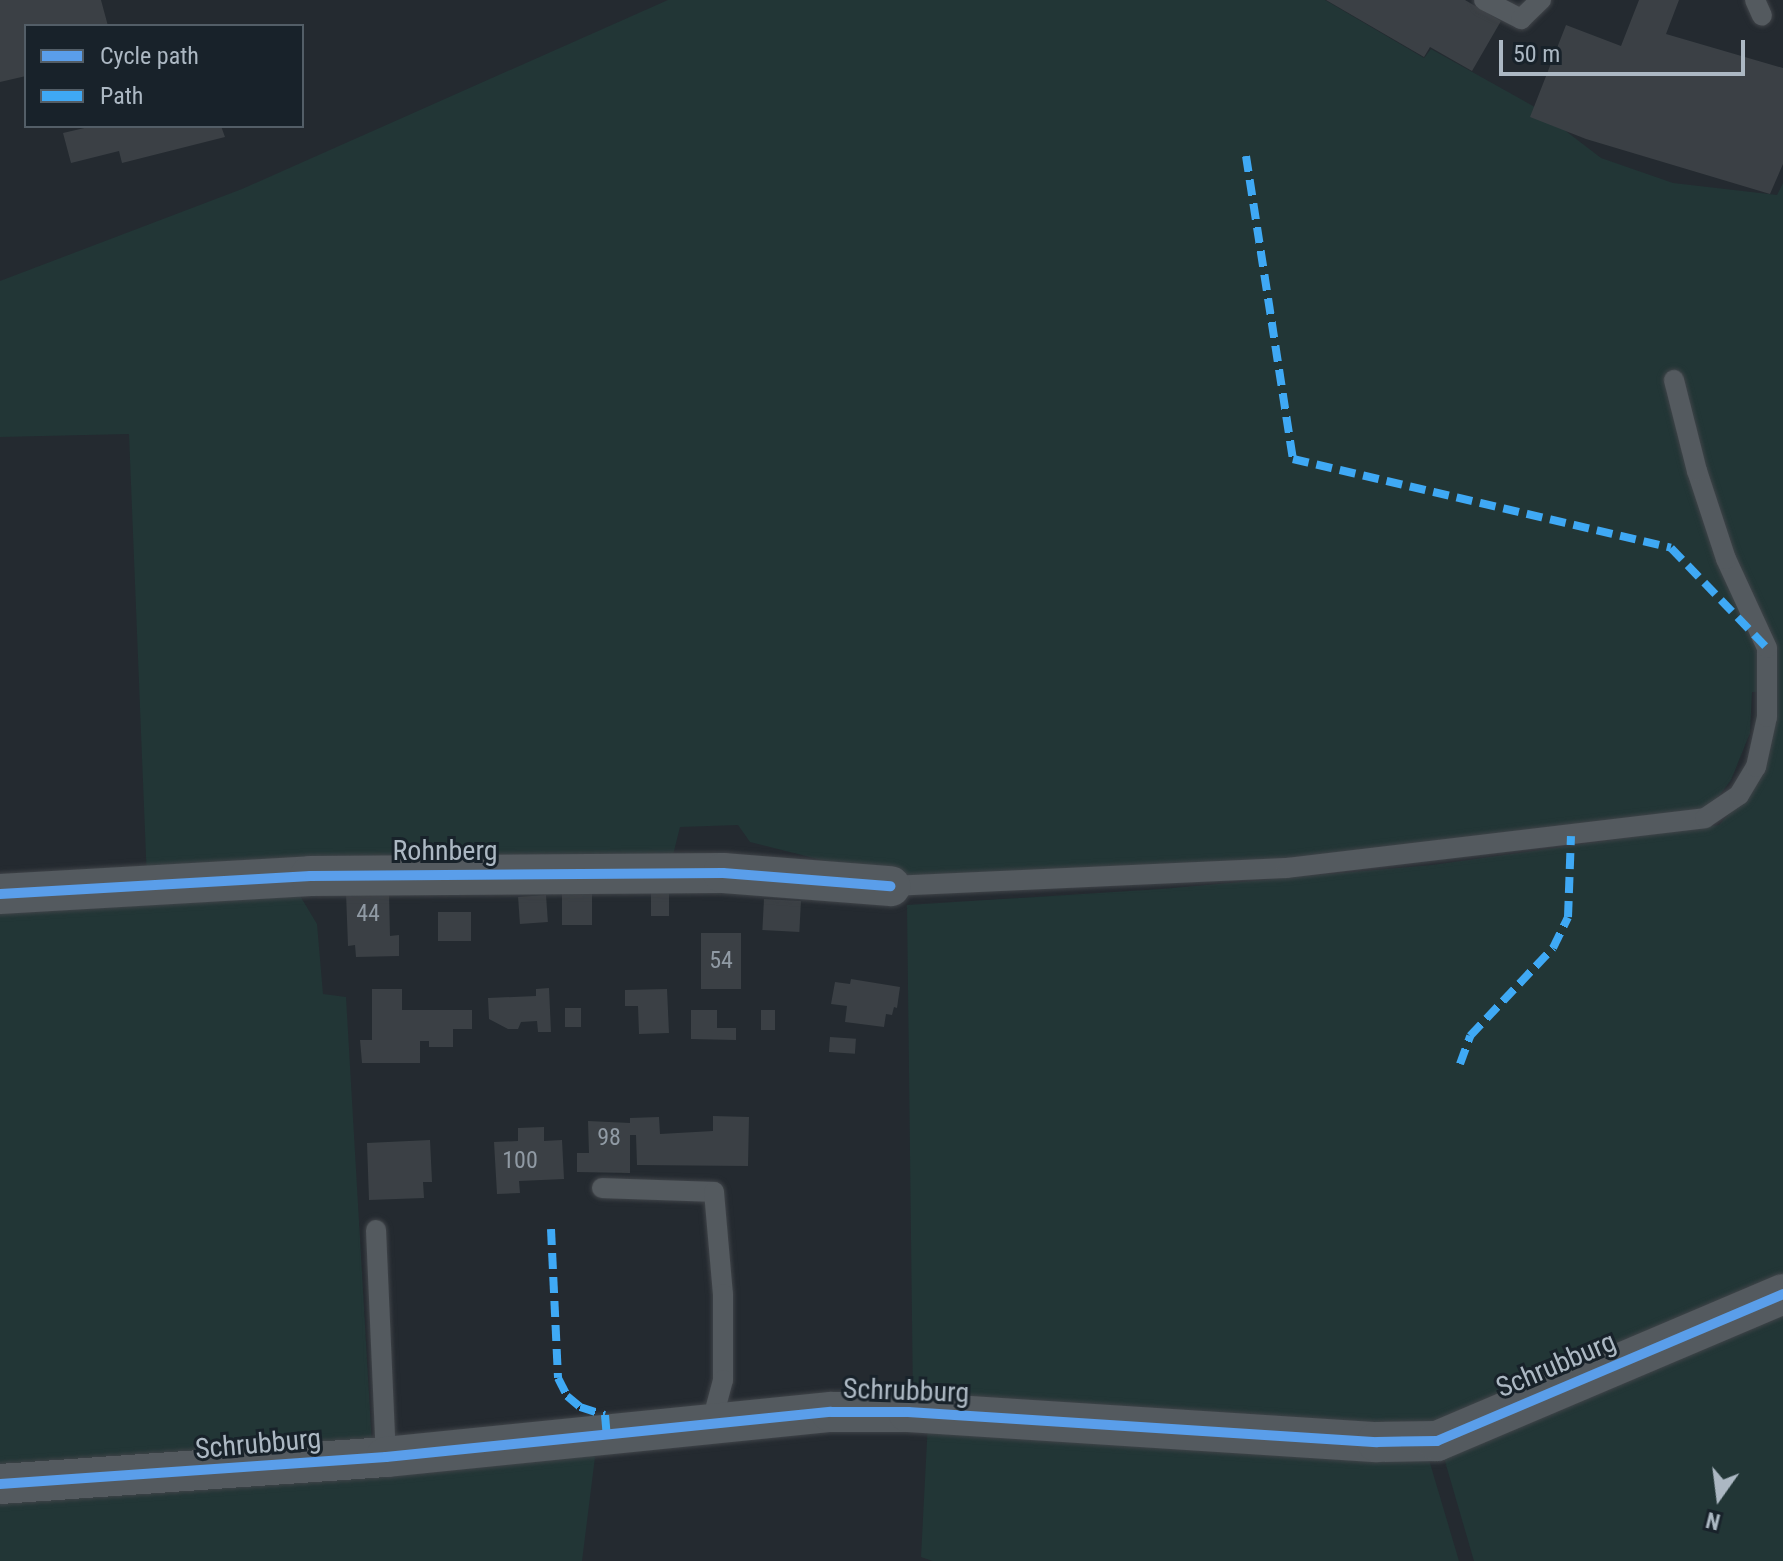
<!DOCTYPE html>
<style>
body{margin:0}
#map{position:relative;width:1783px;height:1561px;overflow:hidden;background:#242a30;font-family:"Roboto Condensed",sans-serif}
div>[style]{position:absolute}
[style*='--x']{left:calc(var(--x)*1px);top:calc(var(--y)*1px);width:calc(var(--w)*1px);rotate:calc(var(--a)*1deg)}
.green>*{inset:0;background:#223636}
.building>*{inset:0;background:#3b4045;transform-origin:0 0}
.roads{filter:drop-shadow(0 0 2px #404449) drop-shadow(0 0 2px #404449)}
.lane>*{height:20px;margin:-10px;padding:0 10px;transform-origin:10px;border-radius:10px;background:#545a5f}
.street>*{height:40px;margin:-20px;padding:0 20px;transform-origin:20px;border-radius:20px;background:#545a5f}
.quiet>*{height:8px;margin-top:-4px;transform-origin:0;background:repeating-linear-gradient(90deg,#3fa9f5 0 16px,transparent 0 24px)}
.cycleway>*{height:10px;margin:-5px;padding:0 5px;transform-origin:5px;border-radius:5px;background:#5a9eea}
span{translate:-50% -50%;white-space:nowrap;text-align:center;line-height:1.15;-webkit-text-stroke:6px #18222a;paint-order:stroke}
.number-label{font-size:24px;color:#909aa4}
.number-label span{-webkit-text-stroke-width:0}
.street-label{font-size:28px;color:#acb8c3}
.legend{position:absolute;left:24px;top:24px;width:280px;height:104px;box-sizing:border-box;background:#18222a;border:2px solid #535e67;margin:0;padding:10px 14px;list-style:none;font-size:24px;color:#acb8c3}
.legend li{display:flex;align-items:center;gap:16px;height:40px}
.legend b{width:40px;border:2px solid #535e67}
.north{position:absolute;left:1679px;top:1457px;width:80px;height:80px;-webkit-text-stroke:6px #18222a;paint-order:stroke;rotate:194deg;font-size:22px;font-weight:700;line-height:32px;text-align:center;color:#acb8c3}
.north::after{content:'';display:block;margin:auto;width:28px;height:36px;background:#acb8c3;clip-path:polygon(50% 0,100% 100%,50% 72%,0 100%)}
.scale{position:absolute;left:1499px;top:40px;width:246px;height:36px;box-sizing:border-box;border:4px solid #acb8c3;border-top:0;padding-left:10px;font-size:24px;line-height:28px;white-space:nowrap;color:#acb8c3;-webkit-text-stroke:6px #18222a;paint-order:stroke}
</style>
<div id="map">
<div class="green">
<i style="clip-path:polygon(668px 0,1325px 0,1424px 58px,1431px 49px,1533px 106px,1601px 158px,1673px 183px,1777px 195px,1783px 183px,1783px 1285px,1432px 1434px,913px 1402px,907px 905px,1161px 889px,1432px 865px,1719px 825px,1753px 787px,1776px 691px,1752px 692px,1750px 733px,1731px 780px,1707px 812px,1297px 859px,905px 881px,750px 842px,738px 825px,680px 827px,671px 863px,147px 881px,129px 434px,0 437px,0 281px,242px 189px)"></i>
<i style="clip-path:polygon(296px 889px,317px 924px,323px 994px,346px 997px,372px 1446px,0 1472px,0 899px)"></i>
<i style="clip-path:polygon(1783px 1306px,1783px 1561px,1474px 1561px,1442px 1451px)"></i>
<i style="clip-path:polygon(928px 1422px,1427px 1453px,1459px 1561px,933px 1561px,921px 1557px)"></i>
<i style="clip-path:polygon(596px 1449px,582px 1561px,0 1561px,0 1490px)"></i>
</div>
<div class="building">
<i style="clip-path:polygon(0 0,101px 0,108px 26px,26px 26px,26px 76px,0 82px)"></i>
<i style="clip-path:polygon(1326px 0,1465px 0,1501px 21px,1472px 71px,1430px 47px,1424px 57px)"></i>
<i style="clip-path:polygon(1639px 0,1679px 0,1666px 34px,1783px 68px,1783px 164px,1770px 194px,1586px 139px,1530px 117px,1566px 25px,1621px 46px)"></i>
<i style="clip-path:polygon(93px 126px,221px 126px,225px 137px,122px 163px,119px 151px,71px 163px,63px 133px)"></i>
<i style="clip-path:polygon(389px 892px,390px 936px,399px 935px,399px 956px,356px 957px,355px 945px,348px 946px,346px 893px)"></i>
<i style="left:651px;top:893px;width:18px;height:23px"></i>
<i style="left:592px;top:894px;width:31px;height:30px;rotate:90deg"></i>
<i style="left:546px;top:895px;width:27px;height:28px;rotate:86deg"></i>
<i style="left:764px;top:899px;width:37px;height:31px;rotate:3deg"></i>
<i style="left:471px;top:912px;width:29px;height:33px;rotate:90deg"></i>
<i style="left:701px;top:933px;width:40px;height:56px"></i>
<i style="clip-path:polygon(851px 979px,900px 987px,897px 1008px,894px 1007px,892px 1015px,886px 1014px,884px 1027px,845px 1022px,847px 1006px,831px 1004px,835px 982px,850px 984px)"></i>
<i style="clip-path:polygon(549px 988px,551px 1032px,538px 1032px,537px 1021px,521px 1022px,518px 1029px,508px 1029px,489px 1019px,488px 998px,536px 996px,536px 989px)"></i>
<i style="clip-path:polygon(372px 989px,402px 989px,402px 1010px,472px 1010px,472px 1029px,453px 1029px,453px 1047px,429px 1047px,429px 1041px,420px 1041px,420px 1063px,362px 1063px,360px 1040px,372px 1040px)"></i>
<i style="clip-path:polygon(667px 989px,669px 1033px,639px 1034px,638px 1006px,625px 1006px,625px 990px)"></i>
<i style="left:565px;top:1008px;width:16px;height:19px"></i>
<i style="clip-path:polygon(691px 1010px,717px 1010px,717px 1028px,736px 1028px,736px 1040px,691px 1039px)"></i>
<i style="left:761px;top:1010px;width:14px;height:20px"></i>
<i style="left:830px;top:1037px;width:26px;height:15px;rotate:4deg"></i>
<i style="clip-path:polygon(713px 1116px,749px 1117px,748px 1166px,637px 1165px,636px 1135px,630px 1135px,630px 1173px,577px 1172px,577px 1153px,589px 1153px,588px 1121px,630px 1123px,630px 1118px,659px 1117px,660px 1134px,713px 1131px)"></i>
<i style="clip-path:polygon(544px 1127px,544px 1141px,562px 1140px,564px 1179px,519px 1181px,520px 1193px,497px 1194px,494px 1142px,518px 1141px,518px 1128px)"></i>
<i style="clip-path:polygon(430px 1140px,432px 1182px,423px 1182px,424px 1198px,369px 1200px,367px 1143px)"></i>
</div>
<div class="roads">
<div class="lane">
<i style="--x:1484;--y:0;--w:42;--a:27.2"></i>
<i style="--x:1521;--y:19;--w:28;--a:-44"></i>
<i style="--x:1755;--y:0;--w:17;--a:66"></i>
<i style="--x:890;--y:886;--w:397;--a:-2.6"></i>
<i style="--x:1287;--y:868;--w:421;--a:-6.8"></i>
<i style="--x:1705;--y:818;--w:41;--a:-34.1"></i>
<i style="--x:1739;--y:795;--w:33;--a:-59"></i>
<i style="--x:1756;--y:767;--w:51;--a:-77.6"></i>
<i style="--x:1767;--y:717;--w:69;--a:-90"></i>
<i style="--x:1767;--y:648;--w:98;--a:-114.7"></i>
<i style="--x:1726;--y:559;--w:93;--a:-108.2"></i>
<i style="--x:1697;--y:471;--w:94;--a:-104.2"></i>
<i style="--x:602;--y:1188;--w:112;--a:2"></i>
<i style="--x:714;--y:1192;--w:102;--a:85"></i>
<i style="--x:723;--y:1294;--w:86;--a:90"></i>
<i style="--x:723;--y:1380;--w:47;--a:104.9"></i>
<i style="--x:376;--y:1230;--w:227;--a:87.5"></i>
</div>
<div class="street">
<i style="--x:0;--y:894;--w:311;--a:-3.3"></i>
<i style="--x:310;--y:876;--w:413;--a:-0.4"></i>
<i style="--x:723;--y:873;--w:168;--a:4.5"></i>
<i style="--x:0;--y:1484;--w:387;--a:-4"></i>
<i style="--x:386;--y:1457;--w:447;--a:-5.8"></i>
<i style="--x:831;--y:1412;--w:77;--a:0"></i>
<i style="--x:908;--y:1412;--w:470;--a:3.7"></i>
<i style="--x:1377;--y:1442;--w:60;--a:-1"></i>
<i style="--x:1437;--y:1441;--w:376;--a:-23"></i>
</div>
</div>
<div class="quiet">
<i style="--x:1246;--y:156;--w:307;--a:81.2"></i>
<i style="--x:1293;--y:459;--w:388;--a:13.2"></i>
<i style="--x:1671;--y:548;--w:139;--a:46.2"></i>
<i style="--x:1460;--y:1064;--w:30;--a:-70"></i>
<i style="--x:1470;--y:1036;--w:121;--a:-46.7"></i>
<i style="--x:1553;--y:948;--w:34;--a:-64"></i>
<i style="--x:1568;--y:917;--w:81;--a:-87.9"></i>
<i style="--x:551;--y:1229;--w:149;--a:87.3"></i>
<i style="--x:558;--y:1378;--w:20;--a:63"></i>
<i style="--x:567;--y:1396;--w:17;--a:40"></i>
<i style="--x:580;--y:1407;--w:26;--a:18"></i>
<i style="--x:605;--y:1415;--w:23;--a:85"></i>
</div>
<div class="cycleway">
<i style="--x:0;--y:894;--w:311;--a:-3.3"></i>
<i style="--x:310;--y:876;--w:413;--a:-0.4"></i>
<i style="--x:723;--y:873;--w:168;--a:4.5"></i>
<i style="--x:0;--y:1484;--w:387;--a:-4"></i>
<i style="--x:386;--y:1457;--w:447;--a:-5.8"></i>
<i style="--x:831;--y:1412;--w:77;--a:0"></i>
<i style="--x:908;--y:1412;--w:470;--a:3.7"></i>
<i style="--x:1377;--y:1442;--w:60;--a:-1"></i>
<i style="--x:1437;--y:1441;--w:376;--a:-23"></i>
</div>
<div class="number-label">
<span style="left:368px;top:914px">44</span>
<span style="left:721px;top:961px">54</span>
<span style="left:609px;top:1138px">98</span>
<span style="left:520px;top:1161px">100</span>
</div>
<div class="street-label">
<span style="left:445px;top:851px">Rohnberg</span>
<span style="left:1556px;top:1365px;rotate:-23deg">Schrubburg</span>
<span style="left:906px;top:1391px;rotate:2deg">Schrubburg</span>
<span style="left:258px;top:1444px;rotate:-5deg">Schrubburg</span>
</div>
<ul class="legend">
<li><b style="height:10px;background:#5a9eea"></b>Cycle path</li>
<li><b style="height:10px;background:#3fa9f5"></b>Path</li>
</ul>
<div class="north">N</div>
<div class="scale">50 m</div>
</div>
